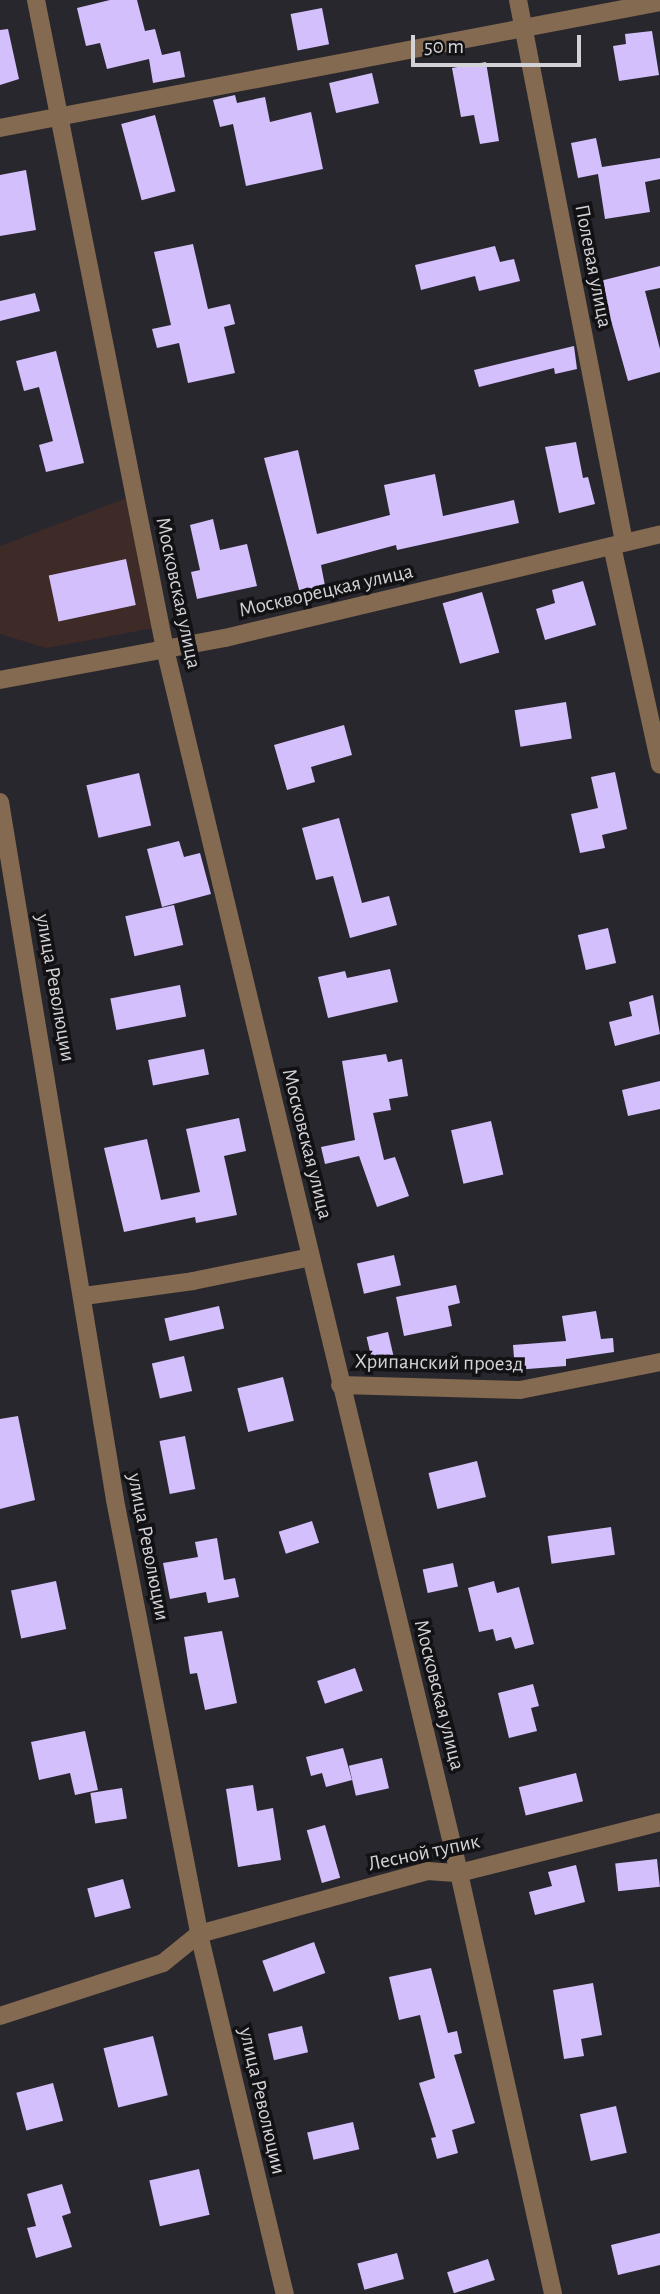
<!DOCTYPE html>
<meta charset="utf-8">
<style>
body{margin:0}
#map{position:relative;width:660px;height:2294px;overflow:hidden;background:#29272e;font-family:"Alegreya Sans",sans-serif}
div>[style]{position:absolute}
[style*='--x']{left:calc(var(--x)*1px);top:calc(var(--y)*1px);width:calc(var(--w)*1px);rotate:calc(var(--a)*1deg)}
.commercial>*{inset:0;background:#3e2a27}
.building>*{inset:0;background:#d4bffd;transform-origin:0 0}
.minor>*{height:18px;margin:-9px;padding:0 9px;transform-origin:9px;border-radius:9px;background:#836a50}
span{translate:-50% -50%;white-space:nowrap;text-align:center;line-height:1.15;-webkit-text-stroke:7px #121114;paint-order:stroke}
.street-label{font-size:21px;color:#d3d2d7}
.scale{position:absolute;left:411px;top:35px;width:170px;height:32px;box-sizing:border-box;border:4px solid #d3d2d7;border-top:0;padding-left:9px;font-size:21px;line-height:24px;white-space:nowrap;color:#d3d2d7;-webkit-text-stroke:5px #121114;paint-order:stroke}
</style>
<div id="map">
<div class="commercial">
<i style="clip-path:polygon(127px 498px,154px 628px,46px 648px,0 634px,0 546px)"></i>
</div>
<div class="building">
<i style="clip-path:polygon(110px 0,137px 0,145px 31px,155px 29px,162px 55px,180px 51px,185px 77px,153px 83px,149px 59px,107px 69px,100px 43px,86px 46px,77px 8px)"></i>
<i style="left:322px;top:8px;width:37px;height:32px;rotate:79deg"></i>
<i style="clip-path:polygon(8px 29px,19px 79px,0 85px,0 30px)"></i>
<i style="clip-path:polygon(652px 31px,659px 75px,619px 81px,613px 46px,626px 44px,625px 34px)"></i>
<i style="clip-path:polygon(486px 62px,499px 141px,480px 144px,474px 115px,461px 117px,452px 68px)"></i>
<i style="left:372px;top:73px;width:31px;height:44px;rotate:77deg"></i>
<i style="clip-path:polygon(235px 95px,237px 103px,265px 97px,270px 122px,311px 112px,323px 169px,246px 186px,233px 124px,220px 127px,213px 100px)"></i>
<i style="left:155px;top:115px;width:79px;height:35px;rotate:75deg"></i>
<i style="clip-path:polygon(596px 138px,602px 167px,660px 158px,660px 179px,645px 182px,650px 212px,605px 219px,598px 174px,578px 178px,571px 143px)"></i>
<i style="clip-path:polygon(26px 170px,36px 230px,0 236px,0 175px)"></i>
<i style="clip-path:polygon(193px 244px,208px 309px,230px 304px,235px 324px,224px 327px,235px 373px,188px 383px,179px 343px,157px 348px,152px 329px,171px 325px,154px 252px)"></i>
<i style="clip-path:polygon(495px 246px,500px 262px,514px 259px,520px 281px,479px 291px,475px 276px,421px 290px,415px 265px)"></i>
<i style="clip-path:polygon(660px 266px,660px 288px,645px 291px,660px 349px,660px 372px,628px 381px,600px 281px)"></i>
<i style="clip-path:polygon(35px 293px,40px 311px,0 321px,0 301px)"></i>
<i style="clip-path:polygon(574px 346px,577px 369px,555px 374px,554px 368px,479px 387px,474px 370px)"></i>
<i style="clip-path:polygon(56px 351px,84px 463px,46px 472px,39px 445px,53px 441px,39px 387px,24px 391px,16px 361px)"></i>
<i style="clip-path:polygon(576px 442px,583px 478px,588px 477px,595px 504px,559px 513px,545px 447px)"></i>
<i style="clip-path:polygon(298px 450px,317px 534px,390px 515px,384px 485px,435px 474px,443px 516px,514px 500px,519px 523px,397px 550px,396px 545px,321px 565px,326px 591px,301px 597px,264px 458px)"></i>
<i style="clip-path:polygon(213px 519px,220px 550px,247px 544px,257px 586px,197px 599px,191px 572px,200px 570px,190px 525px)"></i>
<i style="left:126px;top:559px;width:47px;height:79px;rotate:78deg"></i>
<i style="clip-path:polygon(583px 581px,596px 625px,545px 640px,536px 609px,555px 603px,552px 590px)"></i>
<i style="left:482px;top:592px;width:63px;height:41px;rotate:74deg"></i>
<i style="left:566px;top:702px;width:37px;height:52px;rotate:81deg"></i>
<i style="clip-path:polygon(344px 725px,352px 755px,311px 767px,315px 782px,287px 790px,274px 745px)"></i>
<i style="clip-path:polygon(615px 772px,627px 829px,602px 835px,605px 848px,580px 853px,571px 814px,598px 808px,591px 777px)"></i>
<i style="left:139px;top:773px;width:54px;height:54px;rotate:77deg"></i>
<i style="clip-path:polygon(339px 818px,362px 903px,389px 896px,397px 925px,350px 938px,333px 876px,316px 880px,302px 828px)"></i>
<i style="clip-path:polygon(179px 841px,184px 857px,200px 853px,211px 894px,162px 907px,147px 849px)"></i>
<i style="left:174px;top:905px;width:41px;height:50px;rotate:77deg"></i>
<i style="left:608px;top:928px;width:36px;height:31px;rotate:77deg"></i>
<i style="clip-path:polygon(390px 969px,398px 1002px,328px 1018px,318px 977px,345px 971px,347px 978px)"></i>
<i style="left:180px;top:985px;width:32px;height:71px;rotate:79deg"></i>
<i style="clip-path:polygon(653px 995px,660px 1034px,615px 1046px,609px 1022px,632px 1016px,629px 1002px)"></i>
<i style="left:204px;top:1049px;width:26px;height:57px;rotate:79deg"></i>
<i style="clip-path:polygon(386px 1054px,388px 1062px,402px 1059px,408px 1096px,389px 1099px,391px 1110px,373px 1113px,384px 1160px,395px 1157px,409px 1196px,377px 1207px,359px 1156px,325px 1164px,321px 1147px,355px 1140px,342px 1061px)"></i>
<i style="clip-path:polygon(660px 1081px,660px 1109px,628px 1116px,622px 1090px)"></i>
<i style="clip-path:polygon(239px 1118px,246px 1151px,224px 1156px,237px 1215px,196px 1223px,195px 1217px,124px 1232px,104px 1148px,147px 1139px,161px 1200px,200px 1192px,186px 1129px)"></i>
<i style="left:491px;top:1121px;width:55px;height:41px;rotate:77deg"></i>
<i style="left:394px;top:1255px;width:31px;height:38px;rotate:77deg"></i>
<i style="clip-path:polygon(456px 1285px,460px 1303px,448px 1306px,452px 1326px,404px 1336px,396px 1297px)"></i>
<i style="left:219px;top:1306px;width:23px;height:56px;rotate:77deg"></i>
<i style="clip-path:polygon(596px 1311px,601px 1339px,613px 1338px,614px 1352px,566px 1359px,566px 1366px,515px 1370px,513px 1345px,566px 1341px,562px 1316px)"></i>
<i style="left:388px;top:1332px;width:32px;height:22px;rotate:77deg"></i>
<i style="left:184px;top:1356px;width:36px;height:33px;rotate:77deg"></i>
<i style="left:283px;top:1377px;width:45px;height:47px;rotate:76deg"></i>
<i style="clip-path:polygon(18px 1416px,35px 1500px,0 1509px,0 1419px)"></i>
<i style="left:185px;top:1436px;width:54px;height:26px;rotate:79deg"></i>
<i style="left:477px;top:1461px;width:37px;height:50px;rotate:76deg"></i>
<i style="left:312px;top:1521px;width:23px;height:35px;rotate:72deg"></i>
<i style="left:611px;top:1527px;width:28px;height:64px;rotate:82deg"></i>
<i style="clip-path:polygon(217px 1538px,224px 1580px,235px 1578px,239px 1597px,208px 1603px,206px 1592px,170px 1599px,163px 1563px,198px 1557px,195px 1542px)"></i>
<i style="left:453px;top:1563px;width:24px;height:31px;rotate:78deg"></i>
<i style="left:56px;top:1581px;width:49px;height:46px;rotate:78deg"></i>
<i style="clip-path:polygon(494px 1581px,497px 1593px,519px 1587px,534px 1644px,515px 1649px,511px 1637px,496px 1641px,493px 1629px,479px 1632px,468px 1588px)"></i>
<i style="clip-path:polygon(222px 1631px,237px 1703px,205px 1710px,197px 1673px,190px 1674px,184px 1637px)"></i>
<i style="left:355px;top:1668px;width:24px;height:40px;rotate:71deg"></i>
<i style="clip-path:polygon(533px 1684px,539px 1706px,531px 1708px,537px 1731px,509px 1738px,498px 1693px)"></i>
<i style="clip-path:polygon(85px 1731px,98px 1790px,75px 1795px,70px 1773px,39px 1780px,31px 1742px)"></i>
<i style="clip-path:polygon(343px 1748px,352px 1780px,326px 1787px,322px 1773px,311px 1776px,306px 1757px)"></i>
<i style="left:382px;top:1758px;width:31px;height:34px;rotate:77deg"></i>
<i style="left:576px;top:1773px;width:29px;height:59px;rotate:76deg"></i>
<i style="clip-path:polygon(253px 1785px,257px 1811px,273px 1808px,281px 1860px,238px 1867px,226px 1789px)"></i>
<i style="left:122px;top:1788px;width:31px;height:32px;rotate:81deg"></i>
<i style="left:325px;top:1825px;width:55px;height:19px;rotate:74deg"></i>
<i style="left:657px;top:1859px;width:28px;height:42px;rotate:84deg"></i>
<i style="clip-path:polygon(576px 1865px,585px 1902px,535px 1915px,529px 1892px,552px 1886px,548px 1872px)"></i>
<i style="left:123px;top:1879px;width:30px;height:37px;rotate:75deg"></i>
<i style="left:314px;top:1942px;width:33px;height:55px;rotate:70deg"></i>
<i style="clip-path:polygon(431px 1968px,448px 2033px,457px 2031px,462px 2053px,454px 2055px,475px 2123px,452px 2130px,458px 2153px,437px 2159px,431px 2138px,436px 2137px,419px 2083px,435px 2078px,420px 2015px,399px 2020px,389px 1977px)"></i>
<i style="clip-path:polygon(593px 1983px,602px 2035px,581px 2039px,584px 2056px,564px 2059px,553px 1990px)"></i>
<i style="left:302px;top:2026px;width:27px;height:35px;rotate:77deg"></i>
<i style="left:153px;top:2036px;width:61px;height:51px;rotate:76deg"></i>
<i style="left:53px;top:2083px;width:39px;height:38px;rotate:75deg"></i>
<i style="left:616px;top:2106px;width:48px;height:37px;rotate:77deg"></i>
<i style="left:353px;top:2122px;width:28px;height:47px;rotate:77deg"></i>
<i style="left:199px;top:2169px;width:47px;height:51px;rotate:77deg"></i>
<i style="clip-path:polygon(62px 2184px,71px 2213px,62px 2216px,72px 2247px,36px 2258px,27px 2228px,36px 2226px,27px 2194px)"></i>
<i style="clip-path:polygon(660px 2233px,660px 2265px,618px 2275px,611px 2245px)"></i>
<i style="left:397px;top:2253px;width:27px;height:41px;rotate:75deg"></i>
<i style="left:488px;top:2259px;width:22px;height:43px;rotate:72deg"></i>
</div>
<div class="minor">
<i style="--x:36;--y:0;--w:662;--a:78.76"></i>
<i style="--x:165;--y:649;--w:1259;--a:76.49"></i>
<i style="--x:459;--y:1873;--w:431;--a:77.4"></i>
<i style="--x:518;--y:0;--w:552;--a:78.93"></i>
<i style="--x:0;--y:128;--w:672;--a:-10.81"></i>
<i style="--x:612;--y:546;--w:224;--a:77.6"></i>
<i style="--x:0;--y:680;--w:229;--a:-10.6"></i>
<i style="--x:225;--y:638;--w:447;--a:-13.4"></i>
<i style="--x:0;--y:802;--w:707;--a:80.64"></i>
<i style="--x:115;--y:1500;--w:442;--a:79"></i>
<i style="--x:199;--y:1934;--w:370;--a:76.6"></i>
<i style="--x:84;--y:1296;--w:110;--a:-7.8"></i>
<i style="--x:193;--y:1281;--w:120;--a:-11.5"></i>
<i style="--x:340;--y:1385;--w:180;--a:1.6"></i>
<i style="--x:520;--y:1390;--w:143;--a:-11.3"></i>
<i style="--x:0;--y:2016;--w:171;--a:-18"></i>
<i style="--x:163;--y:1963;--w:46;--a:-38.9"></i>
<i style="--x:199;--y:1934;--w:237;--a:-15.4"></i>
<i style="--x:427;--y:1871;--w:32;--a:4"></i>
<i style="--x:459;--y:1873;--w:207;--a:-14.2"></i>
</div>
<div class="street-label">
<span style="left:593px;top:266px;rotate:79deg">Полевая улица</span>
<span style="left:326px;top:591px;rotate:-13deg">Москворецкая улица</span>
<span style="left:178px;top:593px;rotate:78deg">Московская улица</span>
<span style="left:55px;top:988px;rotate:80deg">улица Революции</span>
<span style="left:307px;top:1144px;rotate:76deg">Московская улица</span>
<span style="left:439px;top:1363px;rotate:1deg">Хрипанский проезд</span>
<span style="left:148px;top:1547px;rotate:79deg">улица Революции</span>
<span style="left:439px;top:1695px;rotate:76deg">Московская улица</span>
<span style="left:424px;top:1853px;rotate:-12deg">Лесной тупик</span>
<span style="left:262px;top:2101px;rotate:77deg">улица Революции</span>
</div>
<div class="scale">50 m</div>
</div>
